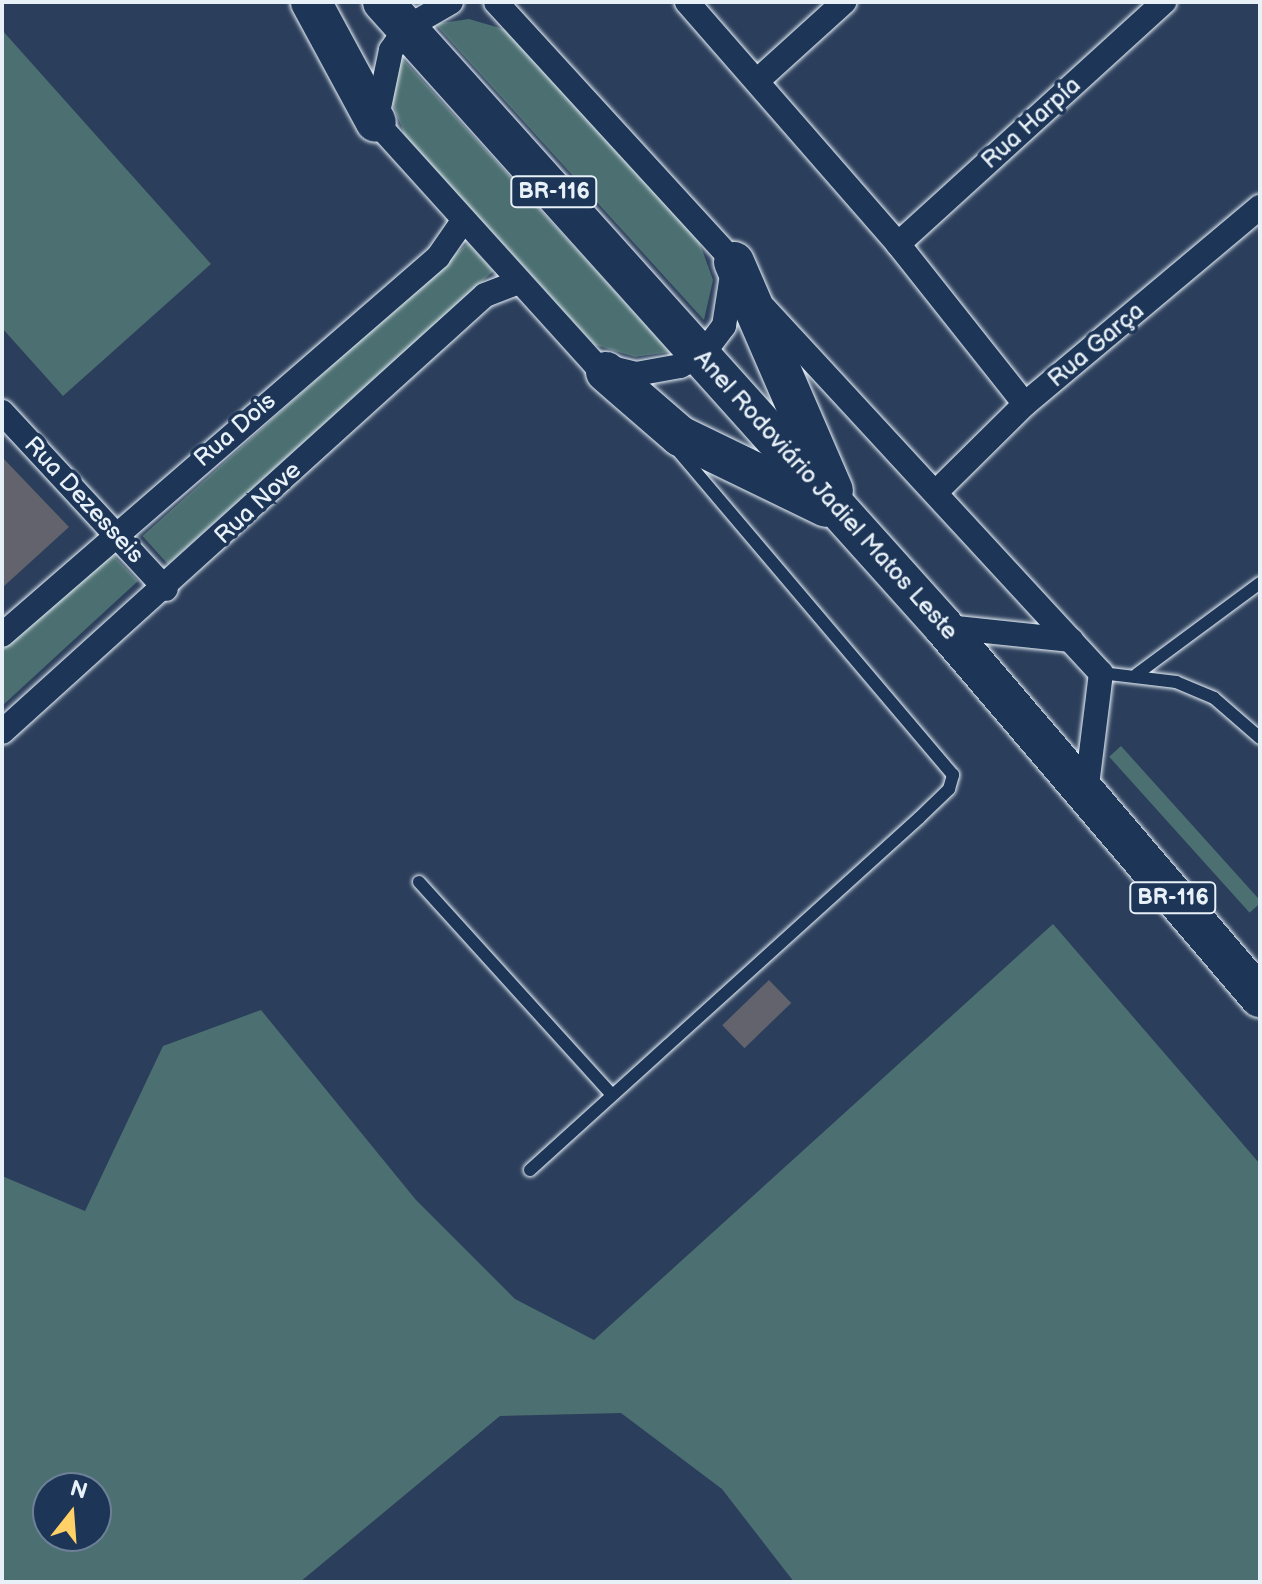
<!DOCTYPE html>
<meta charset="utf-8">
<style>
body{margin:0}
#map{position:relative;width:1262px;height:1584px;overflow:hidden;background:#2b3e5b;font-family:"Balsamiq Sans",sans-serif}
div>[style]{position:absolute}
[style*='--x']{left:calc(var(--x)*1px);top:calc(var(--y)*1px);width:calc(var(--w)*1px);rotate:calc(var(--a)*1deg)}
.green>*{inset:0;background:#4c6f71;transform-origin:0 0}
.building>*{inset:0;background:#62636c;transform-origin:0 0}
.roads{filter:drop-shadow(0 0 2px #e8f1f8) drop-shadow(0 0 2px #e8f1f8)}
.service>*{height:12px;margin:-6px;padding:0 6px;transform-origin:6px;border-radius:6px;background:#1d3557}
.minor>*{height:24px;margin:-12px;padding:0 12px;transform-origin:12px;border-radius:12px;background:#1d3557}
.trunk>*{height:40px;margin:-20px;padding:0 20px;transform-origin:20px;border-radius:20px;background:#1d3557}
span{translate:-50% -50%;white-space:nowrap;text-align:center;line-height:1.15;-webkit-text-stroke:7px #1d3557;paint-order:stroke}
.shield-label span{padding:2px 6px;background:#1d3557;border:2px solid;border-radius:6px;-webkit-text-stroke-width:0}
.shield-label{font-size:22px;color:#e8f1f8;font-weight:700}
.street-label{font-size:24px;color:#e8f1f8}
.frame{position:absolute;inset:0;border:4px solid #e8f1f8;pointer-events:none}
.north{position:absolute;left:32px;top:1472px;width:80px;height:80px;box-sizing:border-box;background:#1d3557;border:2px solid #6e8097;border-radius:50%;rotate:17deg;font-size:22px;font-weight:700;line-height:32px;text-align:center;color:#e8f1f8}
.north::after{content:'';display:block;margin:auto;width:28px;height:36px;background:#ffd166;clip-path:polygon(50% 0,100% 100%,50% 72%,0 100%)}
</style>
<div id="map">
<div class="green">
<i style="clip-path:polygon(469px 19px,510px 31px,699px 241px,713px 280px,704px 320px,435px 24px)"></i>
<i style="clip-path:polygon(2px 30px,211px 264px,63px 396px,2px 328px)"></i>
<i style="clip-path:polygon(400px 56px,670px 352px,635px 357px,595px 345px,405px 136px,390px 97px)"></i>
<i style="left:468px;top:243px;width:38px;height:438px;rotate:48deg"></i>
<i style="clip-path:polygon(112px 554px,138px 581px,2px 706px,2px 650px)"></i>
<i style="left:1121px;top:746px;width:210px;height:16px;rotate:48deg"></i>
<i style="clip-path:polygon(evenodd,1053px 924px,1260px 1164px,1260px 1582px,794px 1582px,722px 1489px,621px 1413px,500px 1416px,300px 1582px,2px 1582px,2px 1176px,85px 1211px,163px 1046px,261px 1010px,416px 1200px,515px 1299px,594px 1340px,1053px 924px,96px 1488px,96px 1536px,48px 1536px,48px 1488px,96px 1488px)"></i>
</div>
<div class="building">
<i style="clip-path:polygon(2px 457px,69px 527px,2px 588px)"></i>
<i style="left:769px;top:980px;width:32px;height:65px;rotate:46deg"></i>
</div>
<div class="roads">
<div class="service">
<i style="--x:1101;--y:673;--w:76;--a:6.8"></i>
<i style="--x:1176;--y:682;--w:41;--a:22.8"></i>
<i style="--x:1214;--y:698;--w:61;--a:41"></i>
<i style="--x:1137;--y:674;--w:153;--a:-36.5"></i>
<i style="--x:419;--y:882;--w:287;--a:47.8"></i>
<i style="--x:530;--y:1170;--w:525;--a:-42.14"></i>
<i style="--x:919;--y:818;--w:42;--a:-44"></i>
<i style="--x:949;--y:789;--w:15;--a:-74"></i>
<i style="--x:953;--y:775;--w:425;--a:-130.3"></i>
</div>
<div class="minor">
<i style="--x:451;--y:2;--w:52;--a:150"></i>
<i style="--x:406;--y:28;--w:27;--a:124"></i>
<i style="--x:391;--y:50;--w:74;--a:101.8"></i>
<i style="--x:376;--y:122;--w:326;--a:47.9"></i>
<i style="--x:595;--y:364;--w:42;--a:13.7"></i>
<i style="--x:636;--y:374;--w:45;--a:-10.3"></i>
<i style="--x:680;--y:366;--w:25;--a:-27"></i>
<i style="--x:702;--y:355;--w:36;--a:-53"></i>
<i style="--x:724;--y:326;--w:65;--a:-81.1"></i>
<i style="--x:734;--y:262;--w:352;--a:-132.5"></i>
<i style="--x:687;--y:2;--w:321;--a:48.9"></i>
<i style="--x:898;--y:244;--w:204;--a:51.6"></i>
<i style="--x:757;--y:81;--w:118;--a:-42.2"></i>
<i style="--x:898;--y:244;--w:360;--a:-42.3"></i>
<i style="--x:764;--y:308;--w:497;--a:47.3"></i>
<i style="--x:1101;--y:673;--w:122;--a:97.1"></i>
<i style="--x:2;--y:412;--w:241;--a:47.2"></i>
<i style="--x:938;--y:490;--w:122;--a:-44.7"></i>
<i style="--x:1025;--y:404;--w:307;--a:-40"></i>
<i style="--x:947;--y:627;--w:125;--a:6"></i>
<i style="--x:2;--y:635;--w:577;--a:-40.92"></i>
<i style="--x:438;--y:257;--w:44;--a:-55.2"></i>
<i style="--x:2;--y:732;--w:651;--a:-42.14"></i>
<i style="--x:485;--y:295;--w:34;--a:-21"></i>
</div>
<div class="trunk">
<i style="--x:311;--y:2;--w:136;--a:61.6"></i>
<i style="--x:383;--y:2;--w:838;--a:48.09"></i>
<i style="--x:943;--y:626;--w:488;--a:49.5"></i>
<i style="--x:734;--y:262;--w:249;--a:66.6"></i>
<i style="--x:606;--y:372;--w:98;--a:40.9"></i>
<i style="--x:680;--y:436;--w:162;--a:25.9"></i>
</div>
</div>
<div class="shield-label">
<span style="left:554px;top:192px">BR-116</span>
<span style="left:1173px;top:898px">BR-116</span>
</div>
<div class="street-label">
<span style="left:1031px;top:123px;rotate:-42deg">Rua Harpía</span>
<span style="left:1096px;top:345px;rotate:-40deg">Rua Garça</span>
<span style="left:235px;top:430px;rotate:-41deg">Rua Dois</span>
<span style="left:826px;top:495px;rotate:48deg">Anel Rodoviário Jadiel Matos Leste</span>
<span style="left:84px;top:500px;rotate:47deg">Rua Dezesseis</span>
<span style="left:258px;top:503px;rotate:-43deg">Rua Nove</span>
</div>
<div class="frame"></div>
<div class="north">N</div>
</div>
